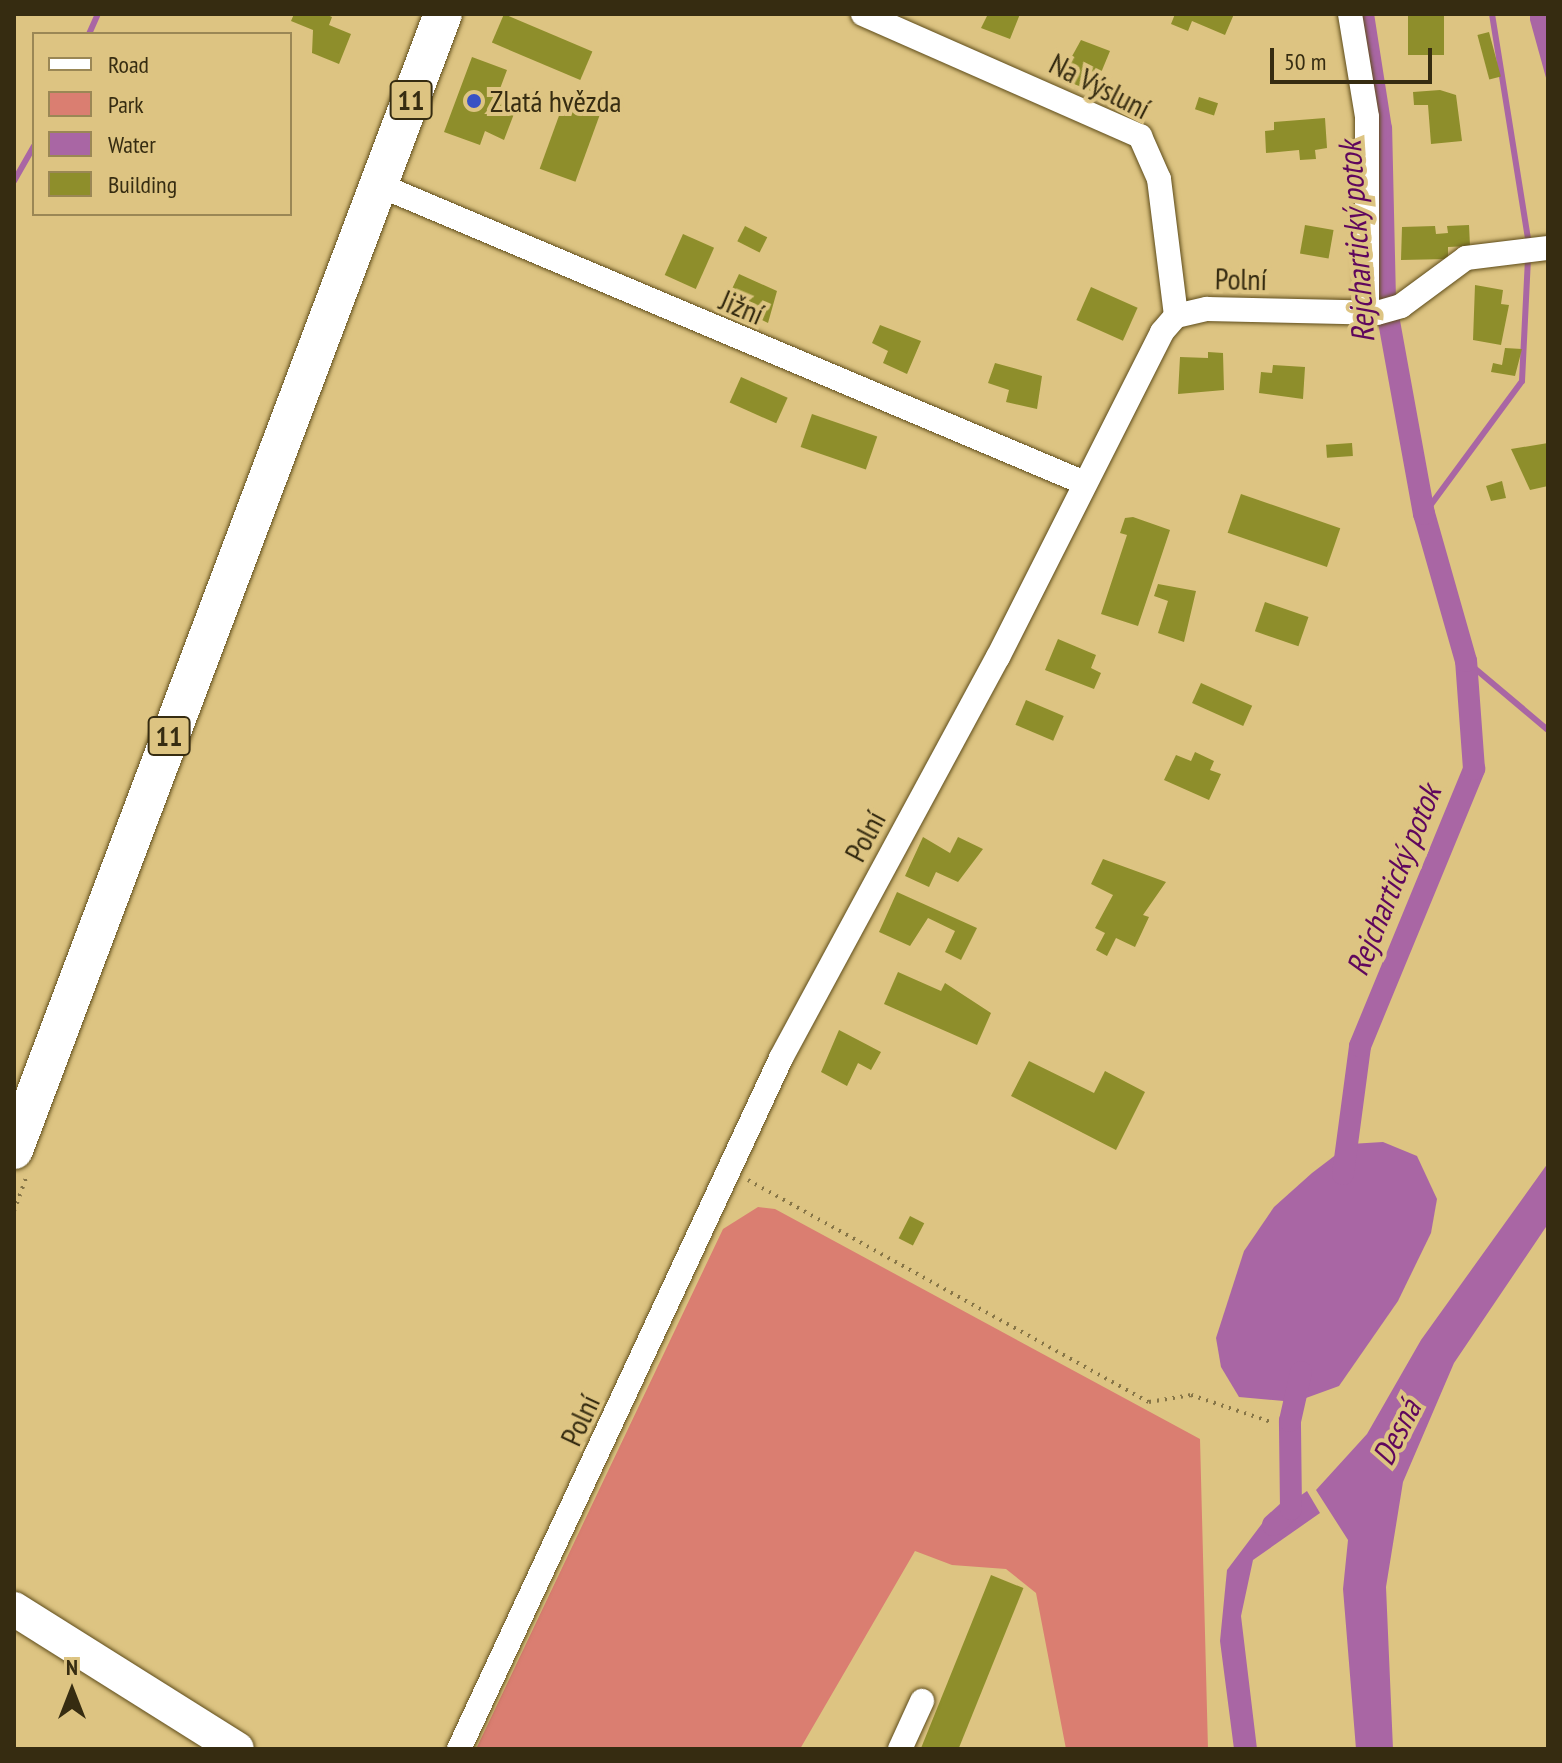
<!DOCTYPE html>
<meta charset="utf-8">
<style>
body{margin:0}
#map{position:relative;width:1562px;height:1763px;overflow:hidden;background:#ddc482;font-family:"PT Sans Narrow",sans-serif}
div>[style]{position:absolute}
[style*='--x']{left:calc(var(--x)*1px);top:calc(var(--y)*1px);width:calc(var(--w)*1px);rotate:calc(var(--a)*1deg)}
.green>*{inset:0;background:#da7e71}
.water>*{inset:0;background:#a966a4}
.stream>*{height:6px;margin:-3px;padding:0 3px;transform-origin:3px;border-radius:3px;background:#a966a4}
.canal>*{height:22px;margin:-11px;padding:0 11px;transform-origin:11px;border-radius:11px;background:#a966a4}
.building>*{inset:0;background:#8e8e2b;transform-origin:0 0}
.path>*{height:4px;margin-top:-2px;transform-origin:0;background:repeating-linear-gradient(90deg,#867547 0 2px,transparent 0 8px)}
.roads{filter:drop-shadow(0 0 2px #5e4c1a) drop-shadow(0 0 2px #5e4c1a)}
.street>*{height:24px;margin:-12px;padding:0 12px;transform-origin:12px;border-radius:12px;background:#fff}
.secondary>*{height:34px;margin:-17px;padding:0 17px;transform-origin:17px;border-radius:17px;background:#fff}
.primary>*{height:38px;margin:-19px;padding:0 19px;transform-origin:19px;border-radius:19px;background:#fff}
.dots>*{width:22px;height:22px;translate:-50% -50%;box-sizing:border-box;border:4px solid #ddc482;border-radius:50%}
span{translate:-50% -50%;white-space:nowrap;text-align:center;line-height:1.15;-webkit-text-stroke:8px #ddc482;paint-order:stroke}
.shield-label span{padding:2px 6px;background:#ddc482;border:2px solid;border-radius:6px;-webkit-text-stroke-width:0}
.shield-label{font-size:28px;color:#362c11;font-weight:700}
.street-label{font-size:30px;color:#362c11}
.poi-label{font-size:30px;color:#362c11}
.left{translate:0 -50%;text-align:left}
.water-label{font-size:32px;color:#5f075d;font-style:italic}
.frame{position:absolute;inset:0;border:16px solid #362c11;pointer-events:none}
.legend{position:absolute;left:32px;top:32px;width:260px;height:184px;box-sizing:border-box;background:#ddc482;border:2px solid #9a8755;margin:0;padding:10px 14px;list-style:none;font-size:24px;color:#362c11}
.legend li{display:flex;align-items:center;gap:16px;height:40px}
.legend b{width:40px;border:2px solid #9a8755}
.north{position:absolute;left:32px;top:1651px;width:80px;height:80px;-webkit-text-stroke:6px #ddc482;paint-order:stroke;rotate:0deg;font-size:22px;font-weight:700;line-height:32px;text-align:center;color:#362c11}
.north::after{content:'';display:block;margin:auto;width:28px;height:36px;background:#362c11;clip-path:polygon(50% 0,100% 100%,50% 72%,0 100%)}
.scale{position:absolute;left:1270px;top:48px;width:162px;height:36px;box-sizing:border-box;border:4px solid #362c11;border-top:0;padding-left:10px;font-size:24px;line-height:28px;white-space:nowrap;color:#362c11;-webkit-text-stroke:6px #ddc482;paint-order:stroke}
</style>
<div id="map">
<div class="green">
<i style="clip-path:polygon(758px 1207px,775px 1209px,1200px 1439px,1208px 1749px,1066px 1749px,1036px 1593px,1006px 1569px,952px 1565px,915px 1551px,800px 1749px,476px 1749px,723px 1229px)"></i>
</div>
<div class="water">
<i style="clip-path:polygon(1530px 14px,1548px 14px,1548px 85px,1530px 20px)"></i>
<i style="clip-path:polygon(1383px 1142px,1417px 1156px,1437px 1199px,1431px 1233px,1398px 1301px,1339px 1386px,1295px 1402px,1239px 1397px,1221px 1367px,1216px 1338px,1244px 1251px,1274px 1207px,1312px 1173px,1350px 1144px)"></i>
<i style="clip-path:polygon(1548px 1163px,1548px 1224px,1454px 1363px,1403px 1482px,1386px 1587px,1393px 1749px,1356px 1749px,1343px 1589px,1348px 1540px,1316px 1490px,1367px 1434px,1421px 1340px)"></i>
<i style="clip-path:polygon(1307px 1491px,1320px 1513px,1253px 1560px,1241px 1616px,1257px 1749px,1234px 1749px,1220px 1641px,1227px 1570px,1264px 1521px)"></i>
</div>
<div class="stream">
<i style="--x:1492;--y:14;--w:227;--a:80.9"></i>
<i style="--x:89;--y:34;--w:22;--a:-66"></i>
<i style="--x:14;--y:181;--w:40;--a:-60.3"></i>
<i style="--x:1424;--y:514;--w:165;--a:-53.6"></i>
<i style="--x:1522;--y:381;--w:122;--a:-87.2"></i>
<i style="--x:1466;--y:661;--w:107;--a:40.1"></i>
</div>
<div class="canal">
<i style="--x:1343;--y:1174;--w:129;--a:-82.4"></i>
<i style="--x:1360;--y:1046;--w:300;--a:-67.6"></i>
<i style="--x:1474;--y:769;--w:108;--a:-94.2"></i>
<i style="--x:1466;--y:661;--w:153;--a:-105.9"></i>
<i style="--x:1424;--y:514;--w:218;--a:-100.3"></i>
<i style="--x:1385;--y:300;--w:171;--a:-91.3"></i>
<i style="--x:1381;--y:129;--w:116;--a:-98.9"></i>
<i style="--x:1273;--y:1525;--w:24;--a:-42"></i>
<i style="--x:1291;--y:1509;--w:88;--a:-90.7"></i>
<i style="--x:1290;--y:1421;--w:50;--a:-77.3"></i>
</div>
<div class="building">
<i style="clip-path:polygon(294px 14px,325px 14px,332px 17px,329px 25px,351px 34px,339px 64px,312px 53px,313px 30px,291px 21px)"></i>
<i style="left:504px;top:14px;width:96px;height:31px;rotate:23deg"></i>
<i style="clip-path:polygon(988px 14px,1020px 14px,1010px 39px,981px 28px)"></i>
<i style="clip-path:polygon(1175px 14px,1234px 14px,1225px 35px,1192px 21px,1188px 31px,1171px 24px)"></i>
<i style="left:1408px;top:14px;width:36px;height:41px"></i>
<i style="left:1489px;top:32px;width:46px;height:12px;rotate:75deg"></i>
<i style="clip-path:polygon(1081px 40px,1110px 51px,1093px 92px,1060px 78px)"></i>
<i style="clip-path:polygon(472px 57px,507px 70px,495px 102px,507px 96px,517px 106px,504px 140px,485px 131px,480px 145px,444px 132px)"></i>
<i style="clip-path:polygon(1440px 90px,1456px 95px,1462px 141px,1431px 144px,1428px 105px,1414px 105px,1413px 92px)"></i>
<i style="left:1199px;top:97px;width:20px;height:13px;rotate:18deg"></i>
<i style="left:564px;top:102px;width:38px;height:71px;rotate:20deg"></i>
<i style="clip-path:polygon(1325px 118px,1327px 148px,1315px 150px,1316px 159px,1300px 160px,1299px 150px,1266px 153px,1265px 131px,1274px 130px,1274px 122px)"></i>
<i style="left:1305px;top:225px;width:29px;height:29px;rotate:10deg"></i>
<i style="clip-path:polygon(1469px 225px,1470px 246px,1448px 247px,1448px 259px,1401px 260px,1402px 227px,1435px 226px,1436px 234px,1448px 233px,1447px 226px)"></i>
<i style="left:745px;top:226px;width:25px;height:17px;rotate:27deg"></i>
<i style="left:683px;top:234px;width:34px;height:45px;rotate:24deg"></i>
<i style="clip-path:polygon(739px 274px,777px 291px,768px 323px,739px 309px,744px 297px,731px 291px)"></i>
<i style="clip-path:polygon(1475px 285px,1503px 290px,1501px 304px,1509px 305px,1501px 345px,1473px 340px)"></i>
<i style="left:1091px;top:287px;width:51px;height:36px;rotate:24deg"></i>
<i style="clip-path:polygon(880px 325px,921px 341px,907px 374px,883px 363px,888px 351px,872px 343px)"></i>
<i style="clip-path:polygon(1505px 348px,1522px 349px,1515px 376px,1491px 372px,1493px 363px,1502px 365px)"></i>
<i style="clip-path:polygon(1208px 352px,1223px 353px,1224px 390px,1178px 394px,1180px 357px,1208px 358px)"></i>
<i style="clip-path:polygon(995px 363px,1042px 376px,1037px 409px,1006px 402px,1009px 390px,988px 383px)"></i>
<i style="clip-path:polygon(1273px 365px,1305px 367px,1303px 399px,1259px 393px,1261px 372px,1272px 373px)"></i>
<i style="left:741px;top:377px;width:51px;height:28px;rotate:24deg"></i>
<i style="left:812px;top:414px;width:69px;height:35px;rotate:19deg"></i>
<i style="left:1352px;top:443px;width:13px;height:26px;rotate:86deg"></i>
<i style="clip-path:polygon(1548px 443px,1548px 486px,1530px 490px,1511px 449px)"></i>
<i style="clip-path:polygon(1502px 481px,1506px 498px,1491px 501px,1486px 486px)"></i>
<i style="left:1241px;top:494px;width:105px;height:41px;rotate:19deg"></i>
<i style="clip-path:polygon(1133px 517px,1170px 530px,1138px 626px,1101px 614px,1127px 535px,1120px 533px,1125px 518px)"></i>
<i style="clip-path:polygon(1158px 584px,1196px 591px,1184px 642px,1158px 633px,1168px 601px,1154px 596px)"></i>
<i style="left:1265px;top:602px;width:46px;height:31px;rotate:19deg"></i>
<i style="clip-path:polygon(1058px 639px,1096px 655px,1091px 668px,1101px 673px,1094px 689px,1045px 670px)"></i>
<i style="left:1201px;top:683px;width:56px;height:22px;rotate:24deg"></i>
<i style="left:1026px;top:700px;width:41px;height:27px;rotate:23deg"></i>
<i style="clip-path:polygon(1195px 752px,1214px 761px,1210px 770px,1221px 774px,1209px 800px,1164px 780px,1176px 755px,1191px 761px)"></i>
<i style="clip-path:polygon(923px 837px,950px 853px,958px 837px,983px 849px,958px 882px,936px 872px,929px 887px,905px 876px)"></i>
<i style="clip-path:polygon(1103px 859px,1166px 882px,1143px 915px,1149px 917px,1135px 947px,1116px 938px,1107px 956px,1096px 950px,1105px 933px,1095px 928px,1113px 895px,1091px 884px)"></i>
<i style="clip-path:polygon(897px 892px,977px 928px,961px 960px,945px 952px,955px 931px,928px 918px,910px 946px,879px 932px)"></i>
<i style="clip-path:polygon(898px 972px,941px 991px,945px 983px,991px 1013px,977px 1045px,884px 1004px)"></i>
<i style="clip-path:polygon(839px 1030px,881px 1052px,871px 1070px,858px 1063px,847px 1086px,821px 1072px)"></i>
<i style="clip-path:polygon(1029px 1061px,1094px 1093px,1105px 1071px,1145px 1092px,1116px 1150px,1011px 1096px)"></i>
<i style="left:910px;top:1216px;width:16px;height:25px;rotate:27deg"></i>
<i style="left:991px;top:1575px;width:35px;height:188px;rotate:22deg"></i>
</div>
<div class="path">
<i style="--x:748;--y:1180;--w:458;--a:29"></i>
<i style="--x:1149;--y:1402;--w:43;--a:-9.5"></i>
<i style="--x:1191;--y:1395;--w:84;--a:18.6"></i>
<i style="--x:14;--y:1211;--w:38;--a:-70"></i>
</div>
<div class="roads">
<div class="street">
<i style="--x:863;--y:14;--w:303;--a:23.8"></i>
<i style="--x:1140;--y:136;--w:47;--a:66.2"></i>
<i style="--x:1159;--y:179;--w:138;--a:82.9"></i>
<i style="--x:1350;--y:14;--w:104;--a:80.6"></i>
<i style="--x:1367;--y:117;--w:198;--a:90"></i>
<i style="--x:379;--y:185;--w:763;--a:22.9"></i>
<i style="--x:459;--y:1749;--w:762;--a:-65.01"></i>
<i style="--x:781;--y:1058;--w:456;--a:-61.6"></i>
<i style="--x:998;--y:657;--w:364;--a:-63.2"></i>
<i style="--x:1162;--y:332;--w:21;--a:-49"></i>
<i style="--x:1176;--y:316;--w:32;--a:-13"></i>
<i style="--x:1207;--y:309;--w:170;--a:1.3"></i>
<i style="--x:1377;--y:313;--w:25;--a:-16"></i>
<i style="--x:1401;--y:306;--w:81;--a:-36.4"></i>
<i style="--x:1466;--y:258;--w:83;--a:-7"></i>
<i style="--x:900;--y:1749;--w:53;--a:-65.4"></i>
</div>
<div class="secondary">
<i style="--x:14;--y:1609;--w:263;--a:32.1"></i>
</div>
<div class="primary">
<i style="--x:14;--y:1150;--w:1214;--a:-69.31"></i>
</div>
</div>
<div class="dots">
<i style="left:474px;top:101px;background:#3952c4"></i>
</div>
<div class="shield-label">
<span style="left:411px;top:100px">11</span>
<span style="left:169px;top:736px">11</span>
</div>
<div class="street-label">
<span style="left:1100px;top:86px;rotate:27deg">Na Výsluní</span>
<span style="left:1241px;top:279px;rotate:1deg">Polní</span>
<span style="left:742px;top:307px;rotate:23deg">Jižní</span>
<span style="left:865px;top:836px;rotate:-62deg">Polní</span>
<span style="left:580px;top:1420px;rotate:-65deg">Polní</span>
</div>
<div class="poi-label">
<span class="left" style="left:490px;top:101px">Zlatá hvězda</span>
</div>
<div class="water-label">
<span style="left:1356px;top:242px;rotate:-94deg">Rejchartický potok</span>
<span style="left:1393px;top:880px;rotate:-68deg">Rejchartický potok</span>
<span style="left:1396px;top:1432px;rotate:-63deg">Desná</span>
</div>
<div class="frame"></div>
<ul class="legend">
<li><b style="height:10px;background:#fff"></b>Road</li>
<li><b style="height:22px;background:#da7e71"></b>Park</li>
<li><b style="height:22px;background:#a966a4"></b>Water</li>
<li><b style="height:22px;background:#8e8e2b"></b>Building</li>
</ul>
<div class="north">N</div>
<div class="scale">50 m</div>
</div>
